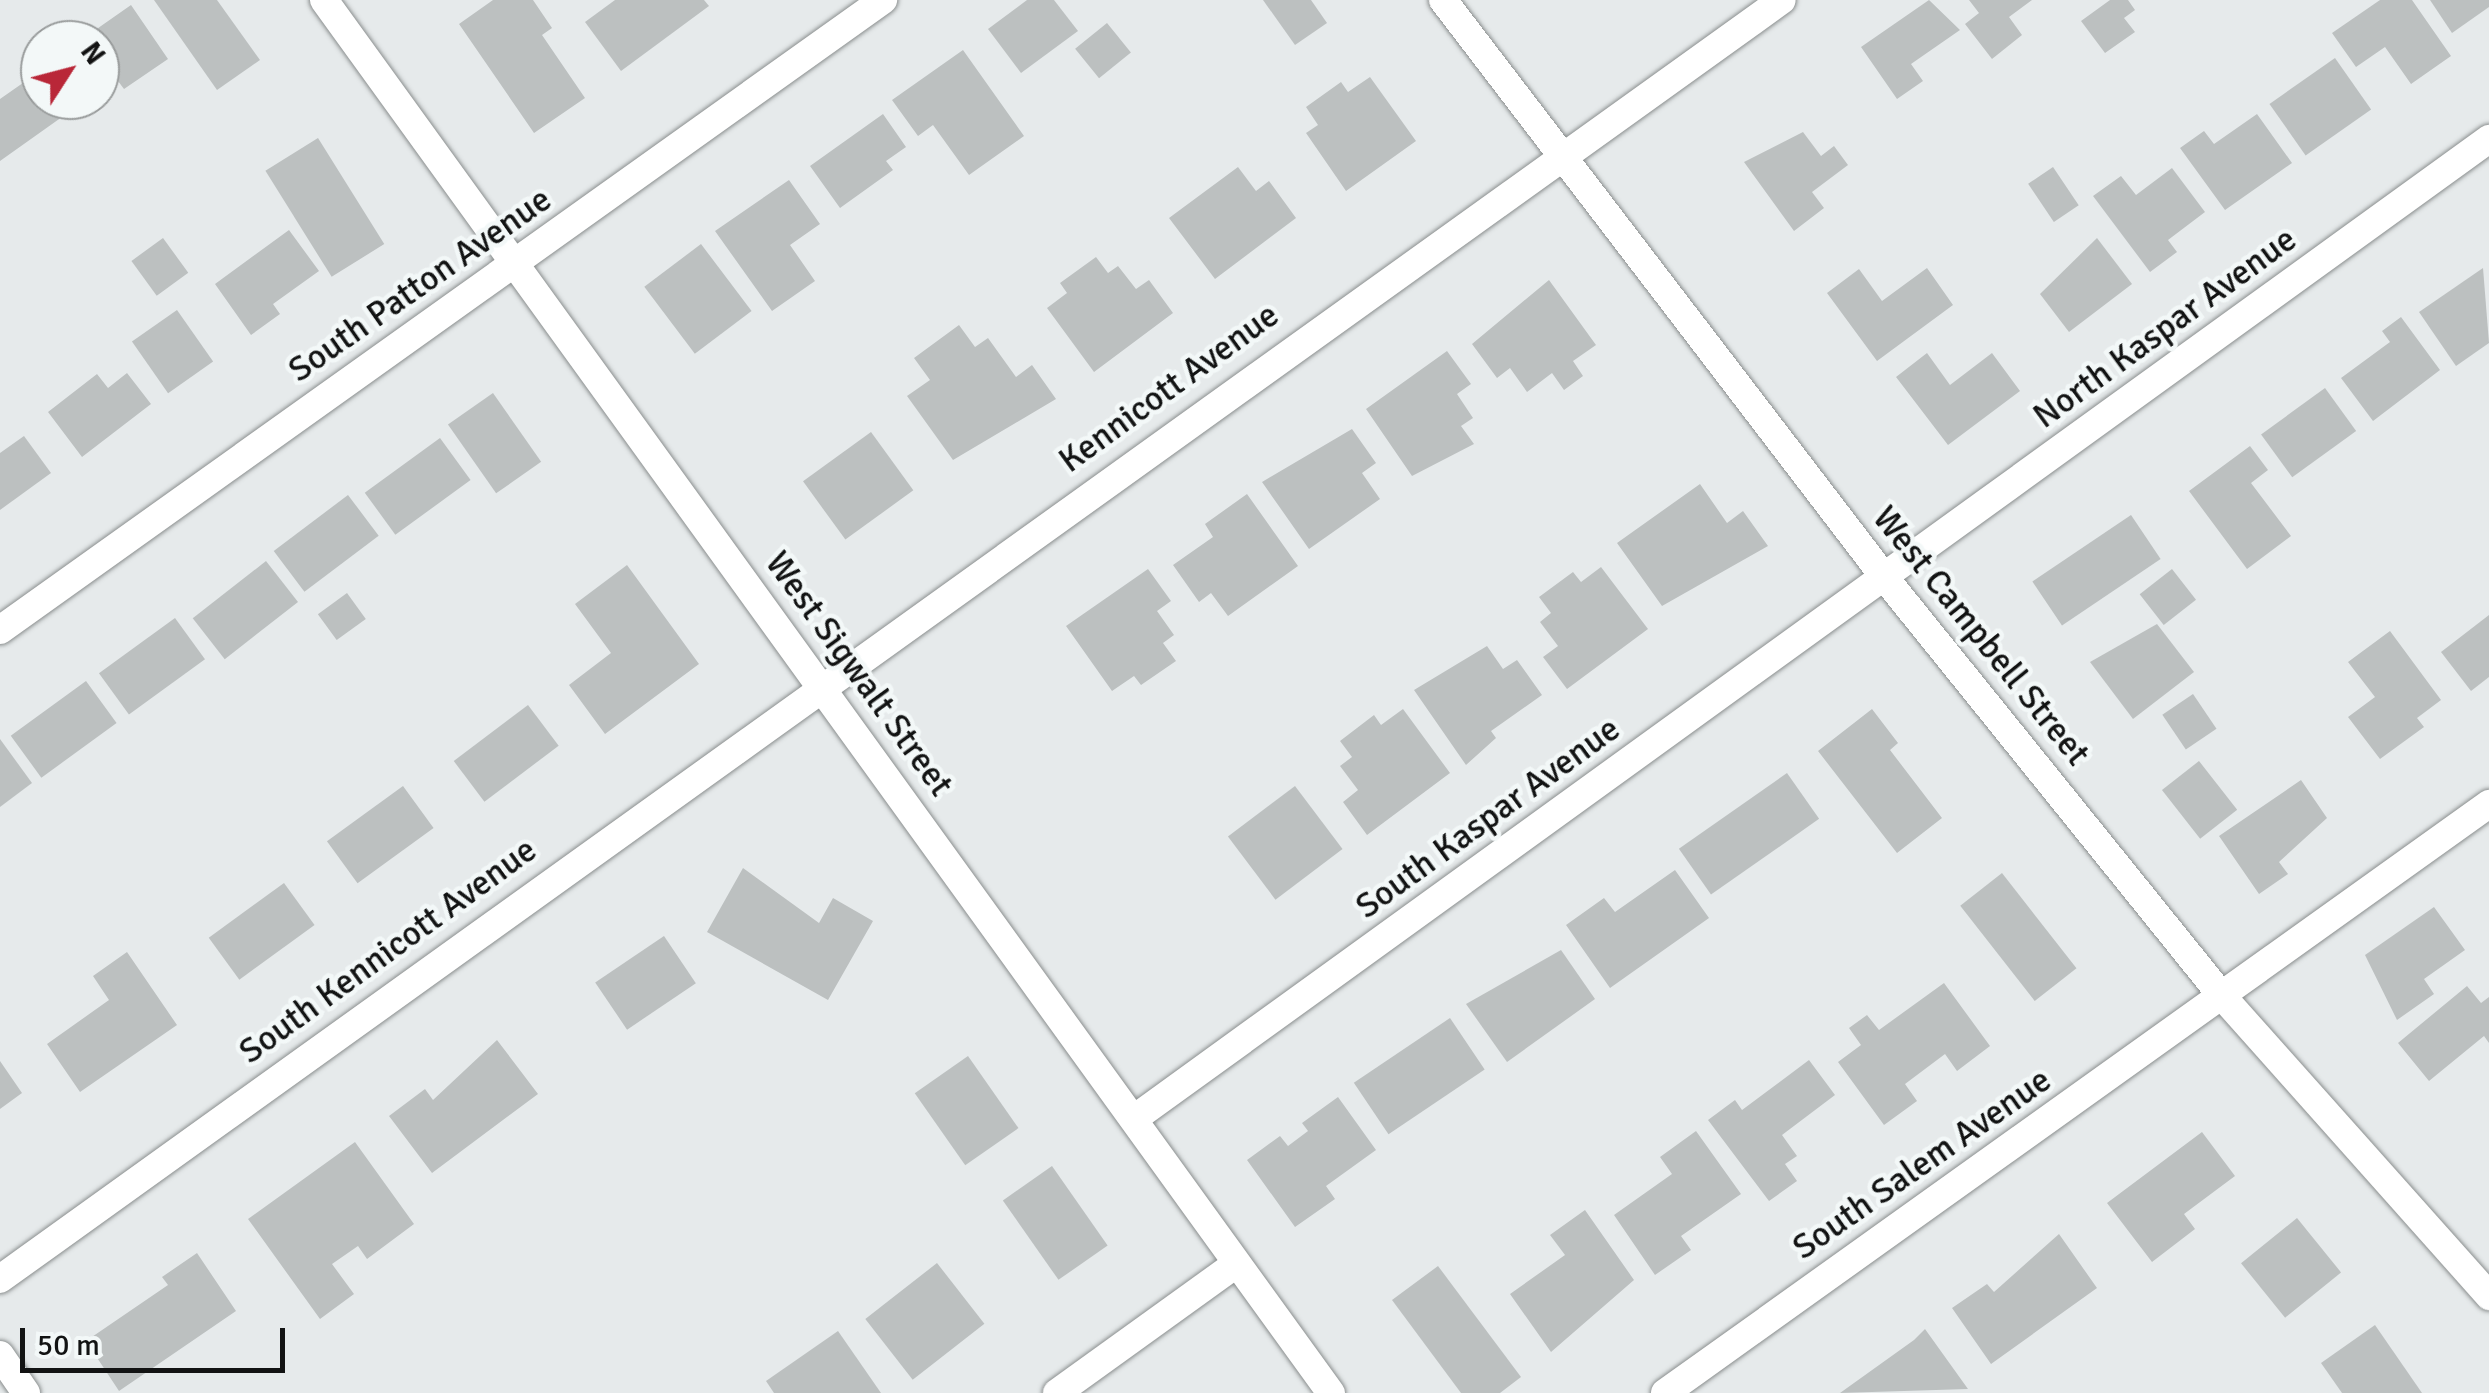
<!DOCTYPE html>
<style>
body{margin:0}
#map{position:relative;width:2489px;height:1393px;overflow:hidden;background:#e6eaeb;font-family:Signika,sans-serif}
div>[style]{position:absolute}
[style*='--x']{left:calc(var(--x)*1px);top:calc(var(--y)*1px);width:calc(var(--w)*1px);rotate:calc(var(--a)*1deg)}
.building>*{inset:0;background:#bcc0c0;transform-origin:0 0}
.roads{filter:drop-shadow(0 0 2px #8a8e8e) drop-shadow(0 0 2px #8a8e8e)}
.street>*{height:28px;margin:-14px;padding:0 14px;transform-origin:14px;border-radius:14px;background:#fff}
span{translate:-50% -50%;white-space:nowrap;text-align:center;line-height:1.15;-webkit-text-stroke:9px #f3f8f8;paint-order:stroke}
.street-label{font-size:35px;color:#121313}
.north{position:absolute;left:20px;top:20px;width:100px;height:100px;box-sizing:border-box;background:#f3f8f8;border:2px solid #999c9c;border-radius:50%;rotate:54deg;font-size:28px;font-weight:700;line-height:40px;text-align:center;color:#121313}
.north::after{content:'';display:block;margin:auto;width:35px;height:45px;background:#b92738;clip-path:polygon(50% 0,100% 100%,50% 72%,0 100%)}
.scale{position:absolute;left:20px;top:1328px;width:265px;height:45px;box-sizing:border-box;border:5px solid #121313;border-top:0;padding-left:12px;font-size:30px;line-height:35px;white-space:nowrap;color:#121313;-webkit-text-stroke:8px #f3f8f8;paint-order:stroke}
</style>
<div id="map">
<div class="building">
<i style="clip-path:polygon(154px 0,217px 0,260px 60px,217px 90px)"></i>
<i style="clip-path:polygon(493px 0,533px 0,552px 28px,542px 35px,585px 98px,534px 133px,459px 24px)"></i>
<i style="clip-path:polygon(615px 0,704px 0,709px 6px,621px 71px,585px 22px)"></i>
<i style="clip-path:polygon(1027px 0,1054px 0,1078px 31px,1021px 73px,988px 29px)"></i>
<i style="clip-path:polygon(1263px 0,1311px 0,1327px 23px,1295px 45px)"></i>
<i style="clip-path:polygon(1929px 0,1960px 30px,1911px 64px,1923px 81px,1897px 99px,1861px 47px)"></i>
<i style="clip-path:polygon(1969px 0,2032px 0,2009px 17px,2022px 35px,1992px 59px,1965px 24px,1979px 13px)"></i>
<i style="clip-path:polygon(2110px 0,2128px 0,2135px 10px,2124px 18px,2135px 32px,2105px 53px,2081px 21px)"></i>
<i style="clip-path:polygon(2380px 0,2412px 0,2451px 56px,2411px 84px,2385px 47px,2356px 67px,2332px 33px)"></i>
<i style="clip-path:polygon(2430px 0,2489px 0,2489px 7px,2452px 33px)"></i>
<i style="clip-path:polygon(131px 5px,168px 59px,124px 89px,115px 77px,100px 87px,100px 40px,81px 40px)"></i>
<i style="left:1107px;top:23px;width:38px;height:41px;rotate:51deg"></i>
<i style="clip-path:polygon(963px 50px,1024px 136px,969px 175px,933px 125px,918px 136px,892px 100px)"></i>
<i style="left:2335px;top:58px;width:63px;height:80px;rotate:55deg"></i>
<i style="clip-path:polygon(40px 71px,40px 100px,60px 100px,69px 112px,0 161px,0 99px)"></i>
<i style="clip-path:polygon(1370px 77px,1416px 141px,1346px 191px,1306px 133px,1318px 125px,1306px 107px,1341px 82px,1348px 92px)"></i>
<i style="clip-path:polygon(883px 114px,906px 147px,886px 161px,893px 170px,840px 208px,810px 166px)"></i>
<i style="clip-path:polygon(2257px 114px,2292px 163px,2225px 210px,2180px 148px,2204px 131px,2214px 144px)"></i>
<i style="clip-path:polygon(1803px 132px,1821px 156px,1834px 146px,1848px 165px,1812px 192px,1824px 208px,1794px 231px,1744px 162px)"></i>
<i style="left:318px;top:138px;width:125px;height:62px;rotate:58deg"></i>
<i style="clip-path:polygon(1238px 167px,1256px 191px,1269px 181px,1296px 218px,1215px 279px,1169px 218px)"></i>
<i style="left:2053px;top:167px;width:46px;height:30px;rotate:56deg"></i>
<i style="clip-path:polygon(2172px 168px,2205px 212px,2168px 240px,2177px 252px,2150px 272px,2093px 196px,2121px 176px,2136px 195px)"></i>
<i style="clip-path:polygon(789px 180px,820px 224px,790px 245px,815px 281px,772px 311px,715px 231px)"></i>
<i style="clip-path:polygon(289px 230px,319px 271px,273px 304px,280px 314px,251px 335px,215px 284px)"></i>
<i style="left:163px;top:238px;width:43px;height:39px;rotate:54deg"></i>
<i style="clip-path:polygon(2097px 238px,2132px 284px,2069px 332px,2040px 294px)"></i>
<i style="left:701px;top:244px;width:84px;height:71px;rotate:53deg"></i>
<i style="clip-path:polygon(1096px 257px,1108px 273px,1118px 266px,1136px 289px,1149px 280px,1173px 313px,1094px 372px,1047px 308px,1067px 293px,1060px 283px)"></i>
<i style="clip-path:polygon(1927px 268px,1953px 305px,1877px 361px,1827px 293px,1859px 269px,1882px 301px)"></i>
<i style="clip-path:polygon(2483px 268px,2489px 343px,2456px 366px,2419px 312px)"></i>
<i style="clip-path:polygon(1549px 280px,1596px 345px,1573px 361px,1583px 376px,1564px 390px,1552px 373px,1527px 392px,1510px 368px,1497px 378px,1472px 344px)"></i>
<i style="left:177px;top:310px;width:63px;height:55px;rotate:55deg"></i>
<i style="clip-path:polygon(2401px 317px,2440px 370px,2373px 421px,2341px 378px,2390px 342px,2382px 331px)"></i>
<i style="clip-path:polygon(959px 325px,975px 347px,988px 338px,1016px 377px,1032px 365px,1056px 399px,953px 460px,907px 396px,930px 380px,914px 358px)"></i>
<i style="clip-path:polygon(1447px 351px,1471px 384px,1457px 394px,1473px 418px,1461px 426px,1474px 444px,1412px 476px,1366px 409px)"></i>
<i style="clip-path:polygon(1927px 353px,1950px 385px,1992px 353px,2020px 391px,1948px 445px,1896px 377px)"></i>
<i style="clip-path:polygon(127px 373px,151px 404px,82px 457px,48px 412px,97px 374px,108px 388px)"></i>
<i style="left:2325px;top:388px;width:53px;height:79px;rotate:54deg"></i>
<i style="left:493px;top:393px;width:84px;height:55px;rotate:55deg"></i>
<i style="clip-path:polygon(1352px 429px,1376px 463px,1362px 473px,1380px 499px,1309px 549px,1262px 482px)"></i>
<i style="left:871px;top:432px;width:72px;height:84px;rotate:54deg"></i>
<i style="clip-path:polygon(24px 436px,51px 473px,0 510px,0 453px)"></i>
<i style="left:440px;top:438px;width:52px;height:93px;rotate:54deg"></i>
<i style="clip-path:polygon(2250px 446px,2268px 470px,2251px 483px,2291px 536px,2247px 569px,2189px 491px)"></i>
<i style="clip-path:polygon(1700px 484px,1727px 523px,1743px 511px,1768px 546px,1662px 606px,1617px 543px)"></i>
<i style="clip-path:polygon(1247px 494px,1298px 566px,1228px 616px,1211px 593px,1199px 602px,1173px 565px,1213px 537px,1205px 524px)"></i>
<i style="left:348px;top:495px;width:51px;height:93px;rotate:53deg"></i>
<i style="left:2131px;top:515px;width:53px;height:119px;rotate:56deg"></i>
<i style="left:266px;top:561px;width:52px;height:93px;rotate:52deg"></i>
<i style="clip-path:polygon(627px 565px,699px 664px,605px 734px,569px 685px,611px 653px,575px 604px)"></i>
<i style="clip-path:polygon(1601px 567px,1648px 629px,1567px 689px,1543px 657px,1558px 646px,1540px 622px,1551px 613px,1539px 597px,1573px 572px,1581px 582px)"></i>
<i style="clip-path:polygon(1148px 569px,1171px 601px,1157px 611px,1174px 635px,1163px 643px,1176px 661px,1141px 685px,1134px 676px,1112px 691px,1066px 626px)"></i>
<i style="left:2172px;top:569px;width:39px;height:41px;rotate:52deg"></i>
<i style="left:347px;top:593px;width:32px;height:36px;rotate:54deg"></i>
<i style="clip-path:polygon(2489px 615px,2489px 677px,2471px 691px,2441px 652px)"></i>
<i style="left:175px;top:618px;width:51px;height:94px;rotate:54deg"></i>
<i style="clip-path:polygon(2157px 624px,2194px 672px,2133px 719px,2090px 662px)"></i>
<i style="clip-path:polygon(2390px 631px,2441px 700px,2417px 718px,2424px 727px,2380px 759px,2348px 717px,2375px 697px,2348px 662px)"></i>
<i style="clip-path:polygon(1487px 646px,1503px 669px,1517px 660px,1542px 695px,1491px 731px,1496px 738px,1466px 765px,1414px 690px)"></i>
<i style="left:86px;top:681px;width:52px;height:93px;rotate:54deg"></i>
<i style="left:2193px;top:694px;width:42px;height:37px;rotate:56deg"></i>
<i style="left:528px;top:705px;width:51px;height:93px;rotate:53deg"></i>
<i style="clip-path:polygon(1403px 709px,1450px 773px,1367px 835px,1343px 802px,1358px 790px,1340px 766px,1352px 757px,1340px 741px,1374px 715px,1381px 725px)"></i>
<i style="clip-path:polygon(1872px 709px,1898px 743px,1890px 750px,1942px 818px,1897px 853px,1818px 751px)"></i>
<i style="clip-path:polygon(0 739px,32px 783px,0 807px)"></i>
<i style="left:2199px;top:761px;width:62px;height:47px;rotate:52deg"></i>
<i style="left:1787px;top:773px;width:56px;height:132px;rotate:55deg"></i>
<i style="clip-path:polygon(2301px 780px,2327px 818px,2279px 862px,2288px 874px,2259px 894px,2219px 836px)"></i>
<i style="left:403px;top:786px;width:52px;height:94px;rotate:54deg"></i>
<i style="left:1295px;top:786px;width:79px;height:84px;rotate:53deg"></i>
<i style="clip-path:polygon(743px 868px,819px 923px,833px 898px,873px 921px,828px 1000px,707px 932px)"></i>
<i style="clip-path:polygon(1675px 870px,1709px 918px,1610px 988px,1566px 925px,1604px 898px,1615px 912px)"></i>
<i style="left:2002px;top:873px;width:121px;height:53px;rotate:52deg"></i>
<i style="left:284px;top:883px;width:52px;height:93px;rotate:54deg"></i>
<i style="clip-path:polygon(2434px 907px,2465px 950px,2424px 979px,2434px 994px,2397px 1020px,2365px 955px)"></i>
<i style="left:664px;top:936px;width:57px;height:83px;rotate:56deg"></i>
<i style="clip-path:polygon(1561px 950px,1595px 999px,1507px 1062px,1466px 1004px)"></i>
<i style="clip-path:polygon(127px 952px,177px 1025px,80px 1092px,47px 1044px,109px 1000px,93px 976px)"></i>
<i style="clip-path:polygon(1944px 983px,1990px 1046px,1957px 1071px,1945px 1054px,1905px 1084px,1917px 1101px,1884px 1125px,1838px 1062px,1861px 1045px,1849px 1028px,1867px 1015px,1879px 1030px)"></i>
<i style="clip-path:polygon(2467px 986px,2481px 1003px,2489px 997px,2489px 1043px,2484px 1036px,2429px 1081px,2398px 1043px)"></i>
<i style="left:1450px;top:1018px;width:62px;height:116px;rotate:56deg"></i>
<i style="clip-path:polygon(497px 1040px,538px 1094px,432px 1173px,389px 1116px,425px 1089px,433px 1100px)"></i>
<i style="left:968px;top:1056px;width:88px;height:65px;rotate:55deg"></i>
<i style="clip-path:polygon(1809px 1060px,1835px 1095px,1782px 1135px,1797px 1156px,1785px 1164px,1797px 1181px,1769px 1201px,1708px 1120px,1735px 1100px,1742px 1110px)"></i>
<i style="clip-path:polygon(0 1061px,22px 1093px,0 1109px)"></i>
<i style="clip-path:polygon(1338px 1097px,1376px 1150px,1326px 1186px,1335px 1199px,1295px 1227px,1247px 1160px,1280px 1136px,1288px 1146px,1308px 1131px,1302px 1123px)"></i>
<i style="clip-path:polygon(1696px 1131px,1741px 1194px,1681px 1236px,1691px 1250px,1655px 1275px,1614px 1215px,1672px 1174px,1660px 1157px)"></i>
<i style="clip-path:polygon(2202px 1132px,2235px 1176px,2184px 1214px,2195px 1229px,2152px 1262px,2107px 1203px)"></i>
<i style="clip-path:polygon(355px 1142px,414px 1224px,367px 1259px,358px 1246px,332px 1264px,354px 1294px,320px 1319px,248px 1219px)"></i>
<i style="left:1052px;top:1166px;width:97px;height:60px;rotate:55deg"></i>
<i style="clip-path:polygon(1585px 1210px,1634px 1280px,1551px 1352px,1510px 1294px,1565px 1255px,1550px 1235px)"></i>
<i style="left:2297px;top:1218px;width:70px;height:72px;rotate:51deg"></i>
<i style="clip-path:polygon(2059px 1234px,2097px 1288px,1991px 1364px,1952px 1308px,1987px 1284px,1994px 1292px)"></i>
<i style="clip-path:polygon(197px 1253px,236px 1311px,119px 1391px,86px 1341px,168px 1285px,162px 1277px)"></i>
<i style="left:937px;top:1263px;width:77px;height:91px;rotate:52deg"></i>
<i style="clip-path:polygon(1438px 1266px,1521px 1377px,1500px 1393px,1461px 1393px,1392px 1300px)"></i>
<i style="clip-path:polygon(2375px 1325px,2422px 1393px,2342px 1393px,2321px 1363px)"></i>
<i style="clip-path:polygon(1925px 1329px,1968px 1389px,1840px 1393px,1914px 1340px)"></i>
<i style="clip-path:polygon(838px 1331px,881px 1393px,774px 1393px,766px 1381px)"></i>
</div>
<div class="roads">
<div class="street">
<i style="--x:324;--y:0;--w:1719;--a:54.14"></i>
<i style="--x:1443;--y:0;--w:728;--a:52.59"></i>
<i style="--x:1885;--y:578;--w:537;--a:51.12"></i>
<i style="--x:2222;--y:996;--w:402;--a:48.3"></i>
<i style="--x:0;--y:630;--w:1085;--a:-35.51"></i>
<i style="--x:1135;--y:1118;--w:1671;--a:-35.87"></i>
<i style="--x:0;--y:1279;--w:2193;--a:-35.67"></i>
<i style="--x:0;--y:1355;--w:46;--a:55.6"></i>
<i style="--x:1057;--y:1393;--w:221;--a:-35.8"></i>
<i style="--x:1665;--y:1393;--w:1013;--a:-35.56"></i>
</div>
</div>
<div class="street-label">
<span style="left:420px;top:285px;rotate:-35deg">South Patton Avenue</span>
<span style="left:2165px;top:328px;rotate:-36deg">North Kaspar Avenue</span>
<span style="left:1169px;top:388px;rotate:-36deg">Kennicott Avenue</span>
<span style="left:1981px;top:636px;rotate:51deg">West Campbell Street</span>
<span style="left:859px;top:674px;rotate:54deg">West Sigwalt Street</span>
<span style="left:1488px;top:818px;rotate:-36deg">South Kaspar Avenue</span>
<span style="left:388px;top:951px;rotate:-36deg">South Kennicott Avenue</span>
<span style="left:1922px;top:1164px;rotate:-35deg">South Salem Avenue</span>
</div>
<div class="north">N</div>
<div class="scale">50 m</div>
</div>
